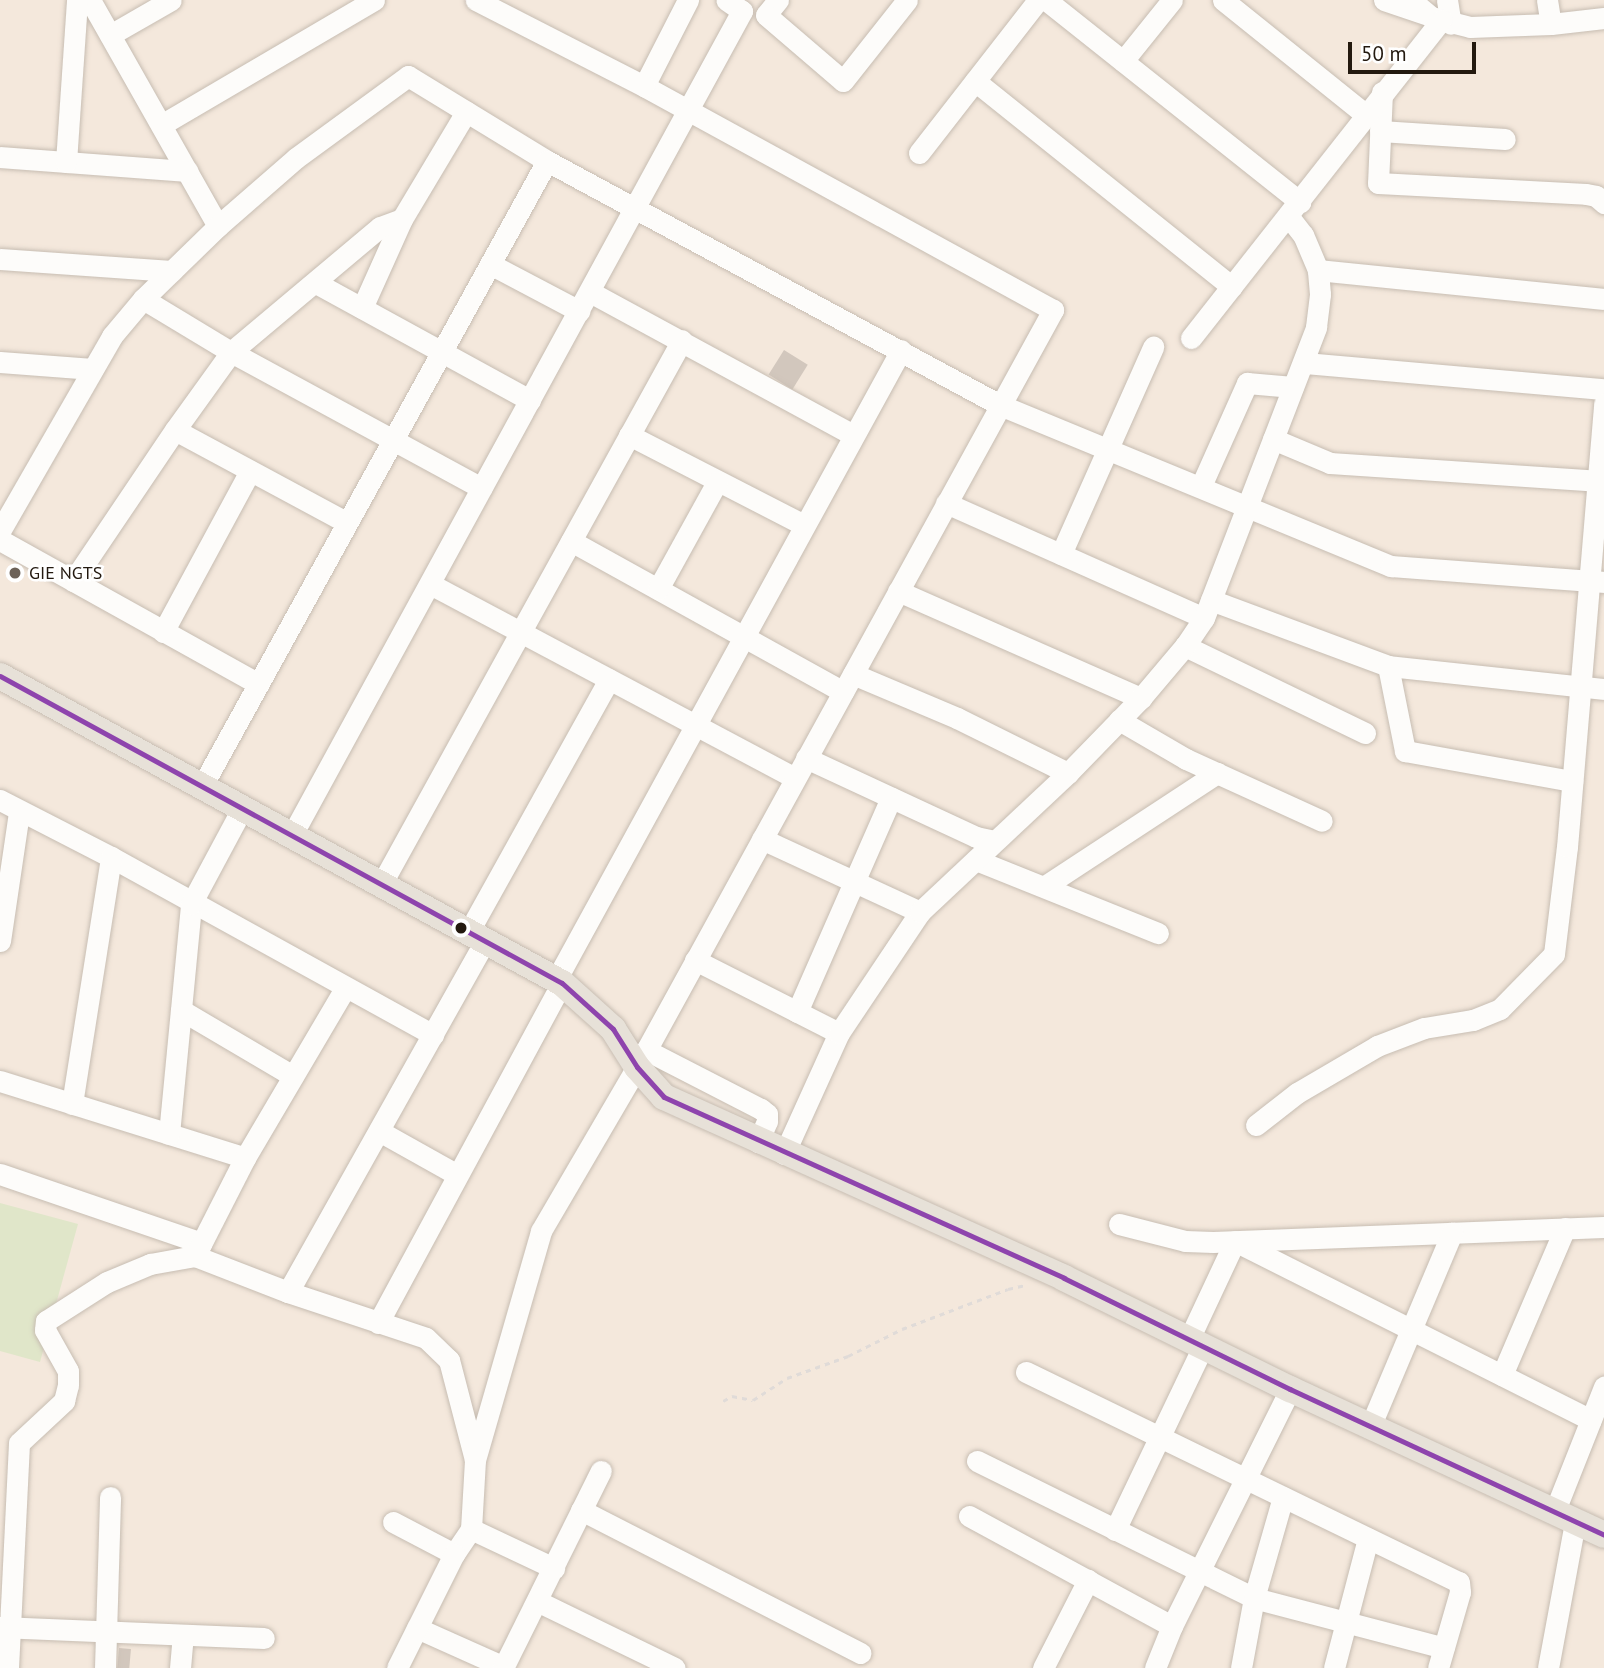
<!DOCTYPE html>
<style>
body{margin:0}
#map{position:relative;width:1604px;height:1668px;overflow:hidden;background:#f4e8dc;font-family:"PT Sans",sans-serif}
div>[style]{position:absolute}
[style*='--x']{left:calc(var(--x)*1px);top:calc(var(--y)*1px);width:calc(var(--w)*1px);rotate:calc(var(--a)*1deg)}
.green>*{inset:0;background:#e0e6c9}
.building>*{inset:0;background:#d2c7bd;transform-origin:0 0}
.path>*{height:2.5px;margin-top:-1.25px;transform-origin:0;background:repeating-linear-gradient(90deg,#e0dbd8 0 5px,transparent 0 10px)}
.roads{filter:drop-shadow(0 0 2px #c7bdb2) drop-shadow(0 0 2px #c7bdb2)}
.minor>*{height:21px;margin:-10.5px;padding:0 10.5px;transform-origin:10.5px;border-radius:10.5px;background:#fdfcfa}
.major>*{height:26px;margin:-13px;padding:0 13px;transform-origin:13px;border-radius:13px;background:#e7e1d8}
.bus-1>*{height:5px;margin:-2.5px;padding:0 2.5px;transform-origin:2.5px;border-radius:2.5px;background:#8e44ad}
.dots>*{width:19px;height:19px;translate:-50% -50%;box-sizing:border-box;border:4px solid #fff;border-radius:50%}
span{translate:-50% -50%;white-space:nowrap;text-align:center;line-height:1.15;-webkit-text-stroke:5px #fff;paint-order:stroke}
.poi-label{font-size:18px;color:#23190f}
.left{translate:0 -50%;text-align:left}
.scale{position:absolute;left:1348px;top:42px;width:128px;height:32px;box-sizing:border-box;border:4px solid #23190f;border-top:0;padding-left:9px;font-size:21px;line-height:24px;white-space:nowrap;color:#23190f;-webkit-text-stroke:5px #fff;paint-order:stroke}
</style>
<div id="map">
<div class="green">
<i style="clip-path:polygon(0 1203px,78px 1224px,40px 1362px,0 1351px)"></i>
</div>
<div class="building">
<i style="left:784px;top:350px;width:28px;height:29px;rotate:32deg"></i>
<i style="left:119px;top:1648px;width:12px;height:20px;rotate:5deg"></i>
</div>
<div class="path">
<i style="--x:723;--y:1401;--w:10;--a:-29"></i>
<i style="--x:732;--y:1396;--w:21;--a:11"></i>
<i style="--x:753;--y:1400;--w:40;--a:-32.9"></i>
<i style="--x:787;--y:1378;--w:65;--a:-19.8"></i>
<i style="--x:848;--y:1356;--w:60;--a:-26.6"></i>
<i style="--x:902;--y:1329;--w:113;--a:-20.7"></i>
<i style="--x:1008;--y:1289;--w:18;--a:-13"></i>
</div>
<div class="roads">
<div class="minor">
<i style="--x:90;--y:0;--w:260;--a:60.5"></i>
<i style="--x:778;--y:0;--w:19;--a:129"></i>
<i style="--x:766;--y:15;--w:101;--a:40.6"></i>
<i style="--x:843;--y:81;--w:103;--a:-51.7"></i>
<i style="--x:1046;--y:0;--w:325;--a:38.5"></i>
<i style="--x:1223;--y:0;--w:184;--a:38.8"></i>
<i style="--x:1384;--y:0;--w:43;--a:18.9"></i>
<i style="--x:1411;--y:0;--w:26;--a:40"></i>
<i style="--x:1431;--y:17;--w:40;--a:14.4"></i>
<i style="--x:1470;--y:27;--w:81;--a:-2.1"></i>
<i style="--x:1551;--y:24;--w:53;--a:-6.5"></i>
<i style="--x:1447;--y:0;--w:24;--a:81"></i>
<i style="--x:1547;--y:0;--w:24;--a:81"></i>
<i style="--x:110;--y:35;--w:70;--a:-29.8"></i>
<i style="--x:1123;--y:61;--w:78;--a:-51.2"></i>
<i style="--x:975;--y:81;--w:329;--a:38.7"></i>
<i style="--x:644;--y:86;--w:97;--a:-62.9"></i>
<i style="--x:1382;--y:92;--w:91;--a:92.5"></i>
<i style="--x:1378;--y:183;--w:208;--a:3"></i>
<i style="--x:1586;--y:194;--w:10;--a:11"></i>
<i style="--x:1596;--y:196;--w:11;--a:41"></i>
<i style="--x:161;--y:125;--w:247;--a:-30.4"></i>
<i style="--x:1380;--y:131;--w:125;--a:3.7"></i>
<i style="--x:919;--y:153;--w:194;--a:-52.1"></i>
<i style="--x:0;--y:157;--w:188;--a:4.3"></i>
<i style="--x:66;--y:162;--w:162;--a:-86.1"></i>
<i style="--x:0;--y:259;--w:172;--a:4"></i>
<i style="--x:490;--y:264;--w:101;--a:27.8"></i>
<i style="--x:1318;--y:270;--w:287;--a:5.8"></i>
<i style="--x:316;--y:283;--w:244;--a:28.7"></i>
<i style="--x:590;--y:292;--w:299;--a:28.5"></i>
<i style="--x:143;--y:299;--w:103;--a:31.1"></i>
<i style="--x:231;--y:352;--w:285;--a:28.5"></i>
<i style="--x:362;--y:308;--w:98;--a:-65.8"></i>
<i style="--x:402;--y:219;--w:125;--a:-59.1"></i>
<i style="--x:1191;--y:338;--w:405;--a:-51.8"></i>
<i style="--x:0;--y:362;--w:93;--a:4.3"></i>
<i style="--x:1304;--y:363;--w:301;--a:5"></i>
<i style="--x:175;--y:430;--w:194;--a:28.3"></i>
<i style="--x:629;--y:435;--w:197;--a:27.2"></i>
<i style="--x:1273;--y:439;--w:62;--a:22.8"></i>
<i style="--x:1330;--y:463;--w:275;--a:3.8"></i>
<i style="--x:1201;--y:486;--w:113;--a:-65.9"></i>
<i style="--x:1247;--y:383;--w:46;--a:5"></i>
<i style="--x:946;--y:503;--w:282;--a:24"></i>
<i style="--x:0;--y:531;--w:225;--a:-60.1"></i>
<i style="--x:112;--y:336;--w:48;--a:-50"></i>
<i style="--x:143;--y:299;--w:105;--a:-44.2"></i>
<i style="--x:218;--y:226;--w:103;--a:-41.1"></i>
<i style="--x:296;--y:158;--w:139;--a:-36.2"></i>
<i style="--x:408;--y:76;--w:163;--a:31.4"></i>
<i style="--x:547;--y:161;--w:515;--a:28.31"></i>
<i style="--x:1000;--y:405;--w:423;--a:22.4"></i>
<i style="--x:1391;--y:566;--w:214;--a:4.3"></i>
<i style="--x:0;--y:540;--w:296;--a:29.1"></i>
<i style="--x:571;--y:541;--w:311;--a:29"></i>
<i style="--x:1061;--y:554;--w:227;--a:-66"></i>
<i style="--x:73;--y:581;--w:182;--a:-56"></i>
<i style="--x:175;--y:430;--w:96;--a:-54.3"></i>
<i style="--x:231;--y:352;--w:194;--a:-40"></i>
<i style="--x:380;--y:227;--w:23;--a:-20"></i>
<i style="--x:430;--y:584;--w:413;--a:28"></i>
<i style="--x:658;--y:589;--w:122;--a:-61.1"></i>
<i style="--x:898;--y:591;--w:266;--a:23.8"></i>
<i style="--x:1211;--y:600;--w:189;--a:20.4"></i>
<i style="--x:1388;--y:666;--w:217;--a:6.1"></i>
<i style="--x:163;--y:632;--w:183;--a:-61.6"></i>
<i style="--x:1185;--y:646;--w:200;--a:25.8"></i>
<i style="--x:1388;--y:666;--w:87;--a:78.7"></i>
<i style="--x:1405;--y:751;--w:170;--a:10.2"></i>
<i style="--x:853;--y:674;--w:113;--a:22.9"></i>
<i style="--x:957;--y:718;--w:124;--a:26.4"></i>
<i style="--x:1119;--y:720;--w:78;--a:30.2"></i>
<i style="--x:1186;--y:759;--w:149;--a:24.5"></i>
<i style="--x:806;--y:758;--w:187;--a:24.9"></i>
<i style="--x:976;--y:837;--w:19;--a:12"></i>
<i style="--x:201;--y:788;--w:716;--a:-61.11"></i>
<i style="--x:0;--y:800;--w:125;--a:27.2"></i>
<i style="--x:111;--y:857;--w:368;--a:28.9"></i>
<i style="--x:292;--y:835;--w:939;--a:-61.36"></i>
<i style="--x:742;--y:11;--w:19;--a:-145"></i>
<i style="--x:762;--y:839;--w:174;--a:24.8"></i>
<i style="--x:976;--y:860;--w:196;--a:21.9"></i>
<i style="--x:382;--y:883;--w:620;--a:-61.08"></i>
<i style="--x:1045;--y:886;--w:206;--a:-33.3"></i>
<i style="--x:469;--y:931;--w:288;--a:-60.9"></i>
<i style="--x:0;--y:941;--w:130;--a:-81.6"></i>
<i style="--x:695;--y:960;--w:161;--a:26.9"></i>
<i style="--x:556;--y:980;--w:718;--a:-61.29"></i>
<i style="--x:181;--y:1010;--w:130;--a:30.5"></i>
<i style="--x:797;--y:1012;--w:234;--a:-66.3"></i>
<i style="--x:646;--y:1050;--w:129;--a:27.2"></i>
<i style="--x:761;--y:1109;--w:8;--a:40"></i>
<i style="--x:767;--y:1114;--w:7;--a:90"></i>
<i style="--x:767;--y:1121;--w:23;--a:113"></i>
<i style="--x:0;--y:1081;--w:257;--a:17.4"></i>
<i style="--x:72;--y:1104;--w:250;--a:-81"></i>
<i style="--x:1256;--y:1125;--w:52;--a:-38"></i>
<i style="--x:1297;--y:1093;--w:93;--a:-30.4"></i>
<i style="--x:1377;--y:1046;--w:50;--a:-21"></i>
<i style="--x:1424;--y:1028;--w:50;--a:-9.3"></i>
<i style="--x:1473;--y:1020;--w:29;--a:-22"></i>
<i style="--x:1500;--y:1009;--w:77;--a:-45.5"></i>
<i style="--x:1554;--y:954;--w:108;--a:-83.1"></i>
<i style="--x:1567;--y:847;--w:445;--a:-85.2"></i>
<i style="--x:379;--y:1131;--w:88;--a:29.2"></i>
<i style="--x:169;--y:1134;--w:231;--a:-84.5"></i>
<i style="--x:191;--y:904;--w:108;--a:-61.8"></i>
<i style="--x:784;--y:1154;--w:133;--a:-65.6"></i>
<i style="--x:839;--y:1033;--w:146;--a:-56.2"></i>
<i style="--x:920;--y:912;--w:203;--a:-43.2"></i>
<i style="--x:1068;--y:773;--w:105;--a:-45.8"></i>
<i style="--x:1141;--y:698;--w:68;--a:-49.8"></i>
<i style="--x:1185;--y:646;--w:34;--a:-56"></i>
<i style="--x:1204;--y:618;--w:312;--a:-68.9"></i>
<i style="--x:1316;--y:327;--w:33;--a:-83"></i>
<i style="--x:1320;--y:294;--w:24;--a:-95"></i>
<i style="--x:1318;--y:270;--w:38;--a:-113"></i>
<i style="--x:1303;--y:235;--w:24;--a:-128"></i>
<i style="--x:0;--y:1174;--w:213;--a:18.9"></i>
<i style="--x:1119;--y:1224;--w:68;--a:14.4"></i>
<i style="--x:1185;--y:1241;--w:28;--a:2"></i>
<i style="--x:1213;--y:1242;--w:391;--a:-2.2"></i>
<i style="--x:1237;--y:1242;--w:396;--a:26.7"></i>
<i style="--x:195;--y:1256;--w:110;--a:-63"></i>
<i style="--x:245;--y:1158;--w:197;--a:-59.5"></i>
<i style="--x:288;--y:1292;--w:403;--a:-60.7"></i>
<i style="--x:378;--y:1323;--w:387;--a:-61.6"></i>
<i style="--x:1189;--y:1339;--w:108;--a:-64.9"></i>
<i style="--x:1026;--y:1372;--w:481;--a:25.9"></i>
<i style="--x:1459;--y:1582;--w:10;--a:84"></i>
<i style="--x:1460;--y:1592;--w:79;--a:106.1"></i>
<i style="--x:1502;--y:1375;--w:160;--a:-66.8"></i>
<i style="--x:1370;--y:1427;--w:211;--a:-67.1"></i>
<i style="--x:475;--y:1460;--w:238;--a:-73.9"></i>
<i style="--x:541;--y:1231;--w:190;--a:-59.7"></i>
<i style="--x:637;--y:1067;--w:864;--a:-61.21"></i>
<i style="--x:1053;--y:310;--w:466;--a:-151.3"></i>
<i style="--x:644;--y:86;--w:189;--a:-152.9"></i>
<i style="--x:977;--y:1461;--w:309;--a:26.3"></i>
<i style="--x:1254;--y:1598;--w:196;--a:14.7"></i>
<i style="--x:581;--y:1510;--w:314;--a:27.1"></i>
<i style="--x:1554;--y:1513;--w:136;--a:-68.4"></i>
<i style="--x:969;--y:1516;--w:231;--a:28.5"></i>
<i style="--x:393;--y:1522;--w:69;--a:27.7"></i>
<i style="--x:471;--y:1529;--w:92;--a:25.2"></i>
<i style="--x:1115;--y:1530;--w:204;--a:-64.4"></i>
<i style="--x:537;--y:1601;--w:153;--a:25.9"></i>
<i style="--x:0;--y:1627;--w:264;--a:2.4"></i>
<i style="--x:417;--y:1628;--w:95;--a:24.1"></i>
<i style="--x:8;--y:1668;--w:225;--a:-87.2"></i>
<i style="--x:19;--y:1443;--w:62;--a:-43"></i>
<i style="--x:64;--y:1401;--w:16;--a:-76"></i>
<i style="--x:68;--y:1385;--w:14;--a:-90"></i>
<i style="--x:68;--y:1371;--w:47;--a:-119.3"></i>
<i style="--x:45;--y:1330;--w:9;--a:-84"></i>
<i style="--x:46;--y:1321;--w:72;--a:-32.6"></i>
<i style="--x:107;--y:1282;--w:47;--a:-22.7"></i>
<i style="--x:150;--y:1264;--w:46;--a:-10.1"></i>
<i style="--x:195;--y:1256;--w:100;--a:21.2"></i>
<i style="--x:288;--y:1292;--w:145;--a:18.4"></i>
<i style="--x:426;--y:1338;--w:32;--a:44"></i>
<i style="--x:449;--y:1360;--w:103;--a:75.4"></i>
<i style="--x:475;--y:1460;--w:69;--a:93.3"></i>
<i style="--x:471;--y:1529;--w:30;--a:124"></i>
<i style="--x:454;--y:1554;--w:127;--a:116.6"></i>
<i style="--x:105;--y:1668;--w:171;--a:-88.3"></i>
<i style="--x:180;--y:1668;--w:33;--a:-85"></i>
<i style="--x:503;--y:1668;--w:220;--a:-63.6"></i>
<i style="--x:1043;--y:1668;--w:99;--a:-62.9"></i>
<i style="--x:1155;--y:1668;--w:45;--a:-68"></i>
<i style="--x:1172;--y:1626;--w:265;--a:-63.5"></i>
<i style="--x:1241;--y:1668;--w:71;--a:-79.5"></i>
<i style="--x:1254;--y:1598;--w:105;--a:-74"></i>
<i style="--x:1334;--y:1668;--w:134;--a:-75.3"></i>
<i style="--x:1548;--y:1668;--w:147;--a:-79.5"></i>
</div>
<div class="major">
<i style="--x:0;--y:676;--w:640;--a:28.65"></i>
<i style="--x:562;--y:983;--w:69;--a:42"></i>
<i style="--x:613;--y:1029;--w:45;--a:57.7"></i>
<i style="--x:637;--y:1067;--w:40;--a:48"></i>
<i style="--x:664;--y:1097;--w:439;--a:24.3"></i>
<i style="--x:1064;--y:1278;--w:252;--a:26.2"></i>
<i style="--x:1290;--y:1389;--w:346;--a:24.9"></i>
</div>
</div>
<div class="bus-1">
<i style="--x:0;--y:676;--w:640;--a:28.65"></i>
<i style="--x:562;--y:983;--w:69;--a:42"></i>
<i style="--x:613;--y:1029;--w:45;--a:57.7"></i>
<i style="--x:637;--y:1067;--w:40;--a:48"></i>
<i style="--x:664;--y:1097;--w:439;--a:24.3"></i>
<i style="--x:1064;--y:1278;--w:252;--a:26.2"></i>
<i style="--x:1290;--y:1389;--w:346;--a:24.9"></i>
</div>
<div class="dots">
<i style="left:15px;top:573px;background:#6c6157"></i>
<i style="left:461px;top:928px;background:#23190f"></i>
</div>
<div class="poi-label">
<span class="left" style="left:29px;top:573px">GIE NGTS</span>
</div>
<div class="scale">50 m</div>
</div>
